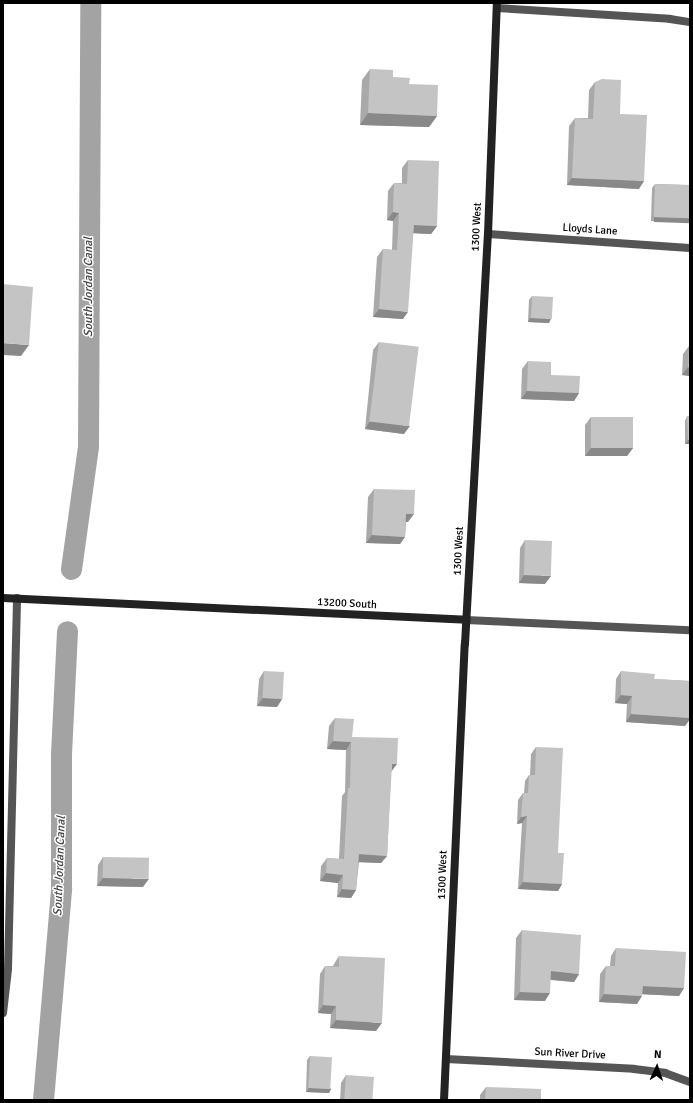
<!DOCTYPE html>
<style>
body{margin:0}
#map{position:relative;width:693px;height:1103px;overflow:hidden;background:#fff;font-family:Signika,sans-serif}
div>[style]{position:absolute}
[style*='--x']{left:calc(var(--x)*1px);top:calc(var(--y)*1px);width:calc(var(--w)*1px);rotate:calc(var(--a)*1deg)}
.canal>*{height:21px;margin:-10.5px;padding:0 10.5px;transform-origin:10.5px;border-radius:10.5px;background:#a3a3a3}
.lane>*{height:8px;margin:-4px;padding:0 4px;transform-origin:4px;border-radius:4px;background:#555}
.street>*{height:8px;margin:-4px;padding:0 4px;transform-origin:4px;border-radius:4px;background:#555}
.secondary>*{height:8px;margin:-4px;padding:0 4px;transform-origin:4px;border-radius:4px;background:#222}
.wall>*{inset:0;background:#a9a9a9}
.shaded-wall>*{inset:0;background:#898989;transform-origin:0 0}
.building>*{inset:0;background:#c4c4c4;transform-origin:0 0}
span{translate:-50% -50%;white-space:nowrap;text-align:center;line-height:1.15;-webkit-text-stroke:3px #fff;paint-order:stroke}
.street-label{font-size:11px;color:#000}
.water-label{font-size:12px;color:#444;font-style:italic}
.frame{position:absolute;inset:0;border:4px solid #000;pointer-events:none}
.north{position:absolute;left:637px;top:1047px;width:40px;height:40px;-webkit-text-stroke:3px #fff;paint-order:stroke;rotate:3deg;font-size:11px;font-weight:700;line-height:16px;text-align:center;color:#000}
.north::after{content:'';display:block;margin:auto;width:14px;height:18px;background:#000;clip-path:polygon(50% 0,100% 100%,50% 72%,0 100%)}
</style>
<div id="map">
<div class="canal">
<i style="--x:71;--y:569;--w:124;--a:-82.1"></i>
<i style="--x:88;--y:446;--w:443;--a:-89.7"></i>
<i style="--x:43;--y:1100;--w:213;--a:-85.1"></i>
<i style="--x:61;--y:888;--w:134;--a:-90"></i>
<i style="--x:61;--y:754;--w:123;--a:-87.2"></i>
</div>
<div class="lane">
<i style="--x:3;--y:1013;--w:44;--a:-83.5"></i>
<i style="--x:8;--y:969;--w:371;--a:-88.6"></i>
</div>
<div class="street">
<i style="--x:497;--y:8;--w:173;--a:3.6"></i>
<i style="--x:670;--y:19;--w:20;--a:9"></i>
<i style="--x:488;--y:234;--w:202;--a:4"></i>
<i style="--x:466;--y:620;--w:224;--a:2.6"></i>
<i style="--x:446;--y:1059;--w:188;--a:3"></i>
<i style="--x:634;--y:1069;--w:31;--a:7"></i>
<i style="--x:665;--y:1073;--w:27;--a:20"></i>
</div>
<div class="secondary">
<i style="--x:3;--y:598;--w:464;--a:2.7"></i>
<i style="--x:444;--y:1100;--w:456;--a:-87.4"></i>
<i style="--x:465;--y:644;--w:411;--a:-86.8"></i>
<i style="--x:488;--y:234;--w:231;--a:-87.8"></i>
</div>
<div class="wall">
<i style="clip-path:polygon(370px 69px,393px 77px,409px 84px,437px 116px,429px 127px,360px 125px,362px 80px)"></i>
<i style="clip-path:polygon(595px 82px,620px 114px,639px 189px,567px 185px,569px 126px,575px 118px,588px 118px,589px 90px)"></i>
<i style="clip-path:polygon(408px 160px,437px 226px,431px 234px,413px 233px,403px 319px,373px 317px,377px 257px,383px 249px,392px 250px,393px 221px,387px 220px,388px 191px,394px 183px,402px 183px,402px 168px)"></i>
<i style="clip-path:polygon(655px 184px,690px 185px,690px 222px,651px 221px,652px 188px)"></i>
<i style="clip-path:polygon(532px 296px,549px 323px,528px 322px,529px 300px)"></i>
<i style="clip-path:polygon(379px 342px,404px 434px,365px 429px,373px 350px)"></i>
<i style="clip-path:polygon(689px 346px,690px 346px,690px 376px,682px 375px,683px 354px)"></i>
<i style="clip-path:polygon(528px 361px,579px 393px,574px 401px,521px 399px,522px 369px)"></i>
<i style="clip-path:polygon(687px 416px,690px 416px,690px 444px,685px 444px,685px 421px)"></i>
<i style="clip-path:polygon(591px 417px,633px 448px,627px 456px,585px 456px,585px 425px)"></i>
<i style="clip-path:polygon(374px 489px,408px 522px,406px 522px,405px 537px,400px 544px,366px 543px,368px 497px)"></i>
<i style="clip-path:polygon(525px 540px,545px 584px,519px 583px,520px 548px)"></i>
<i style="clip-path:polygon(264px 671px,282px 699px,277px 707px,257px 706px,259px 679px)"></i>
<i style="clip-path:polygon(621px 671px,654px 679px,690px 681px,690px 719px,685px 726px,626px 722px,627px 704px,615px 703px,616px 679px)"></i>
<i style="clip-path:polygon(335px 718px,352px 737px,391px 772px,387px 856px,381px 863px,359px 862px,356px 890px,351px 898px,337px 897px,338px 883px,320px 881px,321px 866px,327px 858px,339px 859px,342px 796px,345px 792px,346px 750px,327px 749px,329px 726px)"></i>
<i style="clip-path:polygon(536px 747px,558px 853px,562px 884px,558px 891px,518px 889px,522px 823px,517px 824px,518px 800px,523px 793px,524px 793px,525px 781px,529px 775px,530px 775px,531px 754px)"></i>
<i style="clip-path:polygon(103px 857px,143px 887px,97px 886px,98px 865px)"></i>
<i style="clip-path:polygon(522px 930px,579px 974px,574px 982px,550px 980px,545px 1001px,514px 1000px,516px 938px)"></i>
<i style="clip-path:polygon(616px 948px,684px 988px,679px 996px,642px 994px,637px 1004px,599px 1002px,600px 974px,606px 966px,610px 966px,611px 956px)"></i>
<i style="clip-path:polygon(339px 956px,376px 1031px,330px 1028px,331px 1014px,318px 1013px,320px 974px,325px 966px,333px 966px,334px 964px)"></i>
<i style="clip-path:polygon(310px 1056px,331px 1089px,329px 1093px,306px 1092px,307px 1060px)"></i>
<i style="clip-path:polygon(346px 1075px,373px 1100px,340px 1100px,341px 1083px)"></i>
<i style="clip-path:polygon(486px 1087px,541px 1100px,480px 1100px,480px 1095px)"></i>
</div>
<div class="shaded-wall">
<i style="clip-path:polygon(368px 113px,437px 116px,429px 127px,360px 125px)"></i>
<i style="clip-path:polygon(572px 178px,644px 181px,639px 189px,567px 185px)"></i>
<i style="clip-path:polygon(393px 212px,399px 213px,393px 221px,387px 220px)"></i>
<i style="left:654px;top:217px;width:36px;height:5px;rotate:2deg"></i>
<i style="clip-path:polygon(414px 225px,437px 226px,431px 234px,408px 233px)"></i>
<i style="clip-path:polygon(379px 309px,408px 312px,403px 319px,373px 317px)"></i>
<i style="clip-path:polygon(530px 318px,551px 319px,549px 323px,528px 322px)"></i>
<i style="clip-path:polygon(3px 343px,29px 345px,21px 356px,3px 355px)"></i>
<i style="clip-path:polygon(688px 367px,690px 368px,690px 376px,682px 375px)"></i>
<i style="clip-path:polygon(527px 391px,579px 393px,574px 401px,521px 399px)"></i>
<i style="clip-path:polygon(370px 421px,410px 426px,404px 434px,365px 429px)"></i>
<i style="clip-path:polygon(688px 440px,690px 440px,690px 444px,685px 444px)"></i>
<i style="clip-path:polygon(591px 448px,633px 448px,627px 456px,585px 456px)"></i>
<i style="clip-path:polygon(406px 514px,414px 514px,408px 522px,401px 522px)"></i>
<i style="clip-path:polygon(372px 535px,405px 537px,400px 544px,366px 543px)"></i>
<i style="clip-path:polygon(524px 575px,551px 576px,545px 584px,519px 583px)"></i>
<i style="clip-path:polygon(621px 695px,632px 696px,627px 704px,615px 703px)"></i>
<i style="clip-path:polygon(263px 698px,282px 699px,277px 707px,257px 706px)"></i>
<i style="clip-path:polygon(631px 714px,690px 718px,690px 719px,685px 726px,626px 722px)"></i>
<i style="clip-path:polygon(333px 741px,351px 742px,346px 750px,327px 749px)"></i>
<i style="clip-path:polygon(392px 764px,397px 764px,391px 772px)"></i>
<i style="clip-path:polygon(527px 816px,522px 823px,517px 824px,521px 817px)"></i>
<i style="clip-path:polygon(359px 854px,387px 856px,381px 863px,354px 862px)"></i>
<i style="clip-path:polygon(326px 873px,343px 875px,338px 883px,320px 881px)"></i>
<i style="clip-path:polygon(103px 878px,149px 879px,143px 887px,97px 886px)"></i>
<i style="clip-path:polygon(523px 882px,562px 884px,558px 891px,518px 889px)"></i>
<i style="clip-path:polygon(342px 889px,356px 890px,351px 898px,337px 897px)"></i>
<i style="clip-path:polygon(551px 971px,579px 974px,574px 982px,545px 979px)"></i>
<i style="clip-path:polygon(643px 986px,684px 988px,679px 996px,637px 994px)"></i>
<i style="clip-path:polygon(520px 992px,550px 993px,545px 1001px,514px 1000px)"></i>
<i style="clip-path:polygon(604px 994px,642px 996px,637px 1004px,599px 1002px)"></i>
<i style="clip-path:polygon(323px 1005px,336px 1006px,331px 1014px,318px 1013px)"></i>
<i style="clip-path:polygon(336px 1020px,382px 1023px,376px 1031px,330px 1028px)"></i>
<i style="clip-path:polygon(309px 1088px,331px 1089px,329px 1093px,306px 1092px)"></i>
</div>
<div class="building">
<i style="clip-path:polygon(370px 69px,393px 70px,393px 77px,410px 78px,409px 84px,438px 85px,437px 116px,368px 113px)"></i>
<i style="clip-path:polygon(602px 79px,621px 80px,620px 114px,647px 115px,644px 181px,572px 178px,575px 118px,593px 119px,595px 82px)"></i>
<i style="clip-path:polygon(408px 160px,439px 161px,437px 226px,414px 225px,408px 312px,379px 309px,383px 249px,397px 250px,399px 213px,393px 212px,394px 183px,407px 184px)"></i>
<i style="left:655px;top:184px;width:35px;height:33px;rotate:2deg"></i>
<i style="clip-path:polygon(3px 284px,33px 287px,29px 345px,3px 343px)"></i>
<i style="left:532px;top:296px;width:21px;height:22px;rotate:3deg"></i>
<i style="left:379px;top:342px;width:40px;height:80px;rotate:7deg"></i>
<i style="clip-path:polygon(689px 346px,690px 346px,690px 368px,688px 367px)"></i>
<i style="clip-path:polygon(528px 361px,551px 362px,551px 375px,580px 376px,579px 393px,527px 391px)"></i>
<i style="clip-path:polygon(687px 416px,690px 416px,690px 440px,688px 440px)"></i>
<i style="left:591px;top:417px;width:42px;height:31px"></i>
<i style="clip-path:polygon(374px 489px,415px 490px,414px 514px,406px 514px,405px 537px,372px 535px)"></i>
<i style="left:525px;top:540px;width:27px;height:35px;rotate:2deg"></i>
<i style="left:264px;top:671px;width:20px;height:27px;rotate:3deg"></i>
<i style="clip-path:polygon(621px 671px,655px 674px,654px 679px,690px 681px,690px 718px,631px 714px,632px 696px,621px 695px)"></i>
<i style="clip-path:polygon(335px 718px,354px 719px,352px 737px,398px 738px,397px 764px,392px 764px,387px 856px,359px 854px,356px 890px,342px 889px,343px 875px,326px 873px,327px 858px,344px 859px,348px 788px,350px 788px,351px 742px,333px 741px)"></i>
<i style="clip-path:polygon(536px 747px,563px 748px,558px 853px,564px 853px,562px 884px,523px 882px,527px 816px,521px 817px,523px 793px,528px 793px,529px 775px,535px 775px)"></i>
<i style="left:103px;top:857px;width:46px;height:21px;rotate:1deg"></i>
<i style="clip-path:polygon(522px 930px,581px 935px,579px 974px,551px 971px,550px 993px,520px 992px)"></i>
<i style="clip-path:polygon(616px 948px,686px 952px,684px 988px,643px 986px,642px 996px,604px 994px,606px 966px,615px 966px)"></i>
<i style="clip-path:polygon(339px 956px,385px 958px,382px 1023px,336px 1020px,336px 1006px,323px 1005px,325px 966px,339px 967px)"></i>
<i style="left:310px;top:1056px;width:22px;height:32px;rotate:3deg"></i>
<i style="left:346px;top:1075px;width:28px;height:25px;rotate:4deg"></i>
<i style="clip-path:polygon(486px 1087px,541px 1089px,541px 1100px,485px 1100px)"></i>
</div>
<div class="street-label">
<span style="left:477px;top:227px;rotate:-87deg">1300 West</span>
<span style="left:590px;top:230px;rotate:4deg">Lloyds Lane</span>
<span style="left:459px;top:551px;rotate:-87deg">1300 West</span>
<span style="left:347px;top:604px;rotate:3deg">13200 South</span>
<span style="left:443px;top:875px;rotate:-88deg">1300 West</span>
<span style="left:570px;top:1054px;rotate:3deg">Sun River Drive</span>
</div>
<div class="water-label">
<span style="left:89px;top:287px;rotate:-90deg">South Jordan Canal</span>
<span style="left:60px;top:866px;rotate:-88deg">South Jordan Canal</span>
</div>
<div class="frame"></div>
<div class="north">N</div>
</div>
